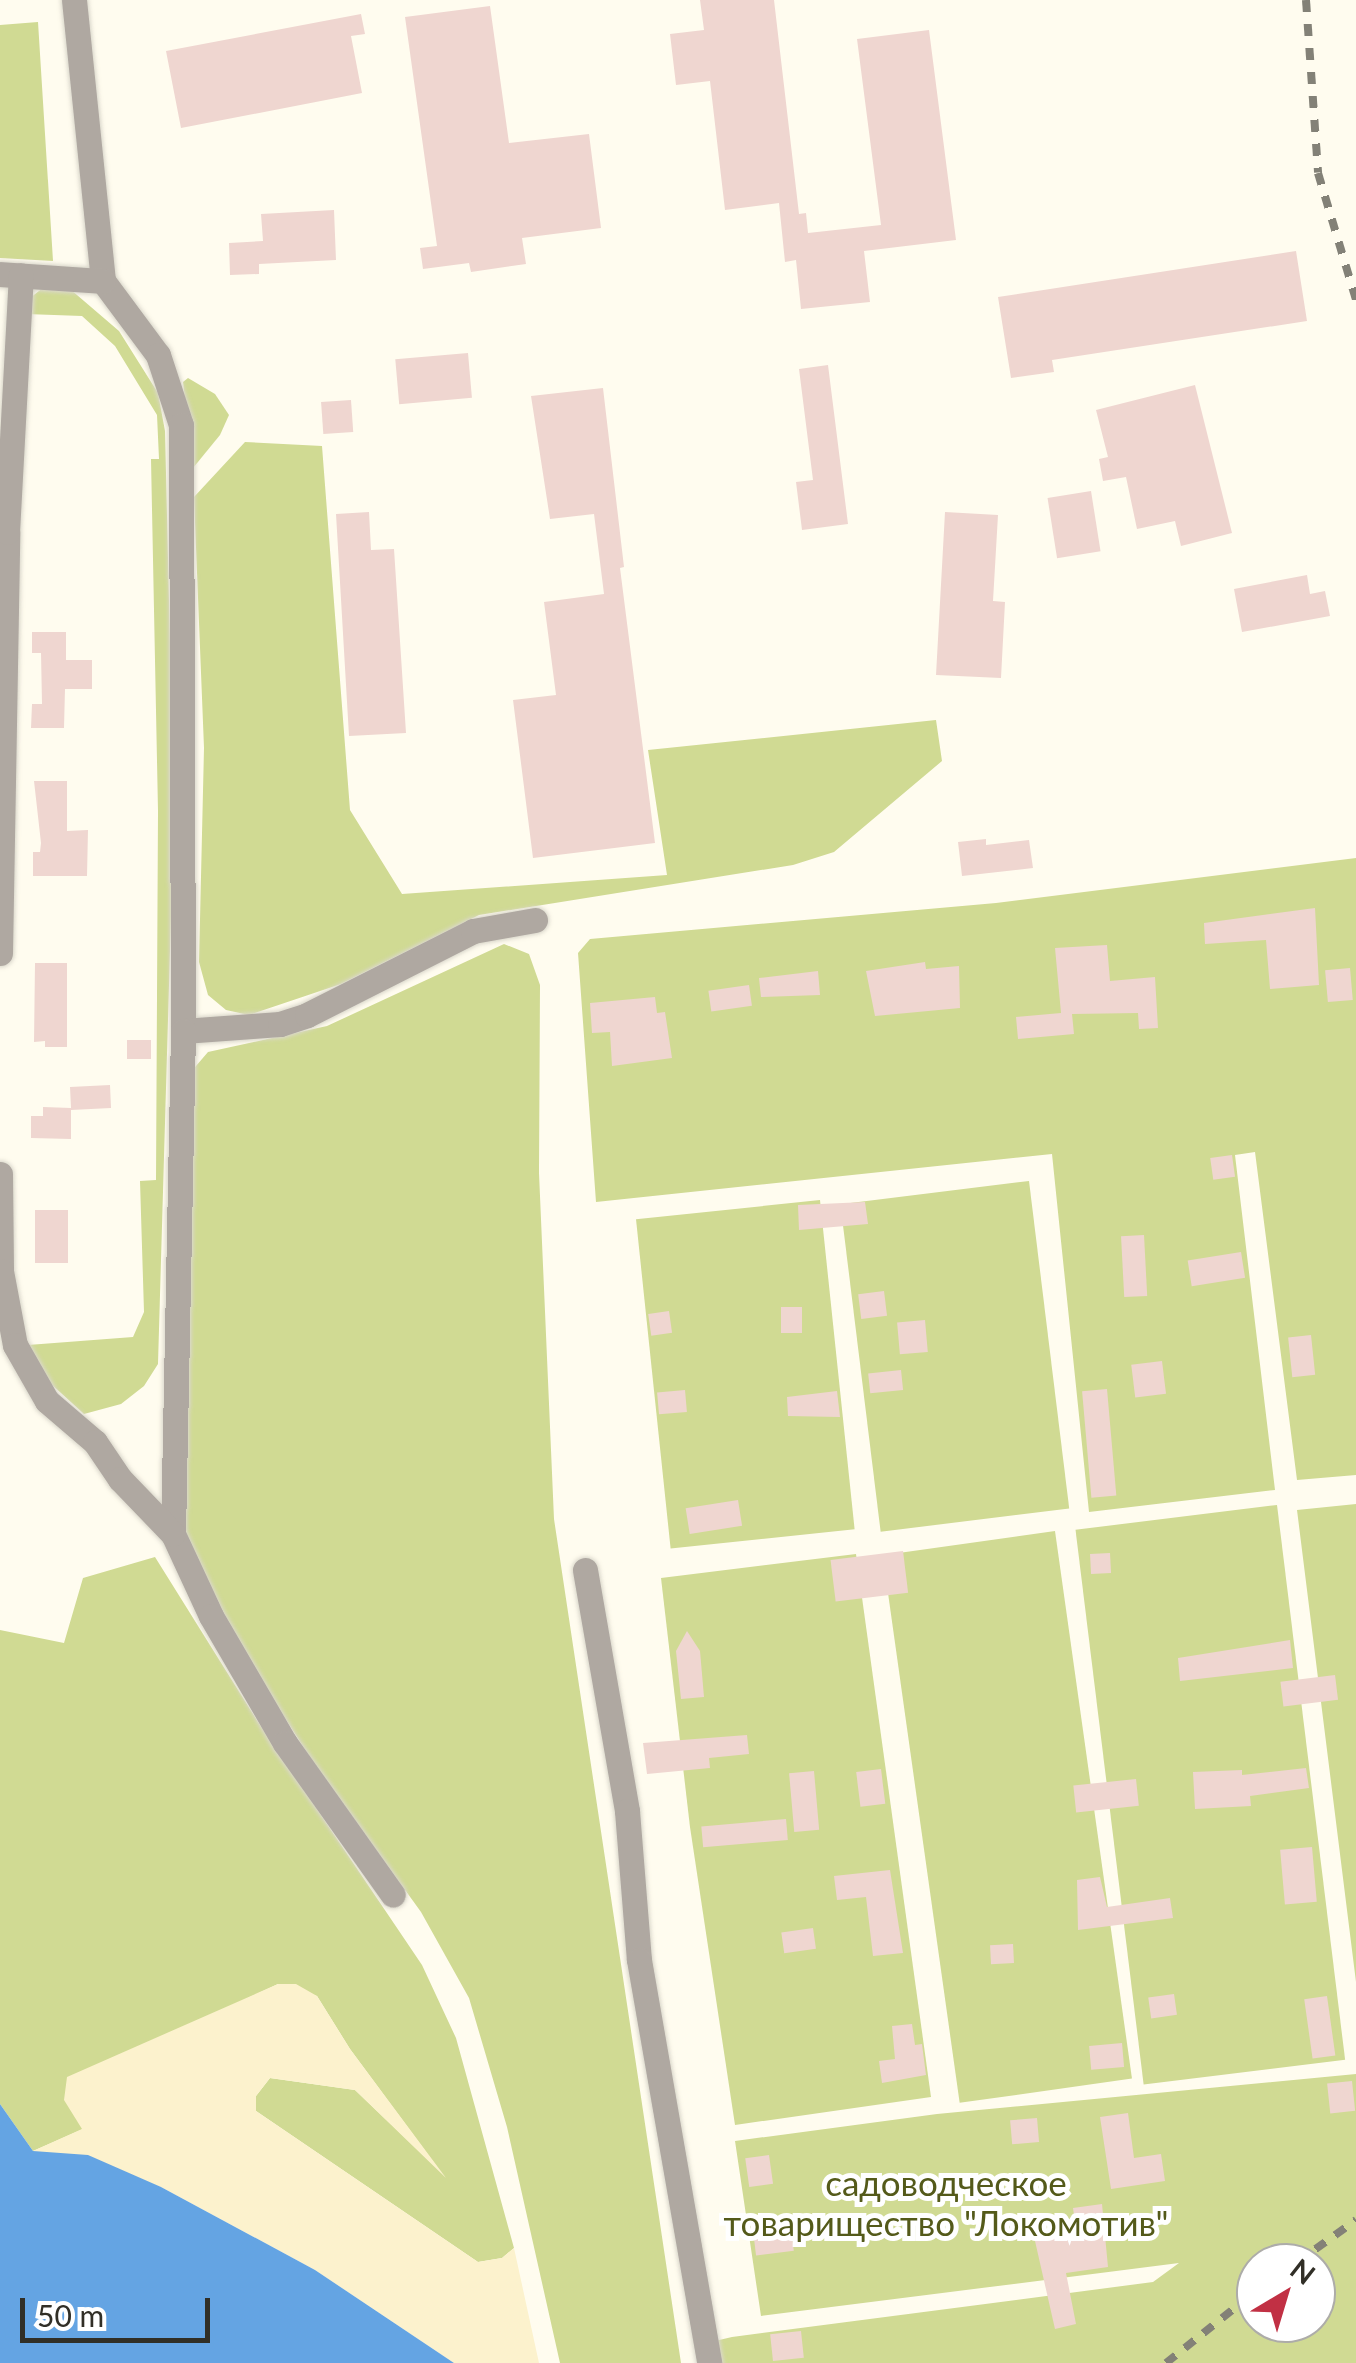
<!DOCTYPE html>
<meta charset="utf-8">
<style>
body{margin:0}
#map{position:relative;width:1356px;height:2363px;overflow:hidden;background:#fffcef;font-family:Lato,sans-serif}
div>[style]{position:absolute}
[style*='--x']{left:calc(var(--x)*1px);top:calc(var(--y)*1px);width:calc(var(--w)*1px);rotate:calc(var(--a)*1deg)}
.green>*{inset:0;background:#d0da93;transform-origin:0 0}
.sand>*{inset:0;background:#fcf2cd}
.water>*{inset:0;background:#64a4e3}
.building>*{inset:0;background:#efd6d0;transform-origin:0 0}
.roads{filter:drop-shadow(0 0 2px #dad7cb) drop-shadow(0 0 2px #dad7cb)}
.minor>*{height:25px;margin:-12.5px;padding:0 12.5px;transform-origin:12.5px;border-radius:12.5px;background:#afa8a1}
.rail>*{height:8px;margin-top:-4px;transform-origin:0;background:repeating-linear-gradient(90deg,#838177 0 12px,transparent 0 24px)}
span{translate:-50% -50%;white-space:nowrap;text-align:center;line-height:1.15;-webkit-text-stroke:10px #fff;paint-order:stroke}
.park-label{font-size:35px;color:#545a1a}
.north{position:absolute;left:1236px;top:2243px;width:100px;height:100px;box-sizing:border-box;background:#fff;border:2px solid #adaca9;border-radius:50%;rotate:38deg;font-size:28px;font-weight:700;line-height:40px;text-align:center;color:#312f27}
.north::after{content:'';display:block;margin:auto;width:35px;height:45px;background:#c13044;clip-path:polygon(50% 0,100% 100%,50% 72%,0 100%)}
.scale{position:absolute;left:20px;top:2298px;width:190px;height:45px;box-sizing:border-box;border:5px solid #312f27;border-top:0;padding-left:12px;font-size:30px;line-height:35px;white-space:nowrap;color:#312f27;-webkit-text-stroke:8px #fff;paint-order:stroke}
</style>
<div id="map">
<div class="green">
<i style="clip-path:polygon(38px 22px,53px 261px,0 258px,0 25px)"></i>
<i style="clip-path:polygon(48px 284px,70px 289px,119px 331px,158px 393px,165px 431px,174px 813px,158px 1364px,144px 1386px,121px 1404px,84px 1414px,39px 1373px,28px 1345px,133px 1337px,144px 1312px,140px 1181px,156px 1180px,158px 811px,151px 459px,159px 459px,157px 415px,115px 346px,82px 316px,26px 314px,30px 298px)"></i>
<i style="clip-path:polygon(188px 378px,215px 394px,229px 415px,220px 435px,193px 468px,183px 382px)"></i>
<i style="clip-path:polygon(245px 442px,322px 446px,350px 810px,402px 894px,667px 875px,648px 750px,936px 720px,942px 761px,834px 852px,793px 865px,479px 915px,341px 984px,249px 1015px,226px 1010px,208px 995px,199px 962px,204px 748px,194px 497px)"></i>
<i style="clip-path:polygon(1356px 858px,1356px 1475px,1297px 1480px,1255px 1152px,1235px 1155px,1275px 1490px,1089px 1512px,1052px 1154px,596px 1202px,578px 953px,590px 939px,996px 903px)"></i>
<i style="clip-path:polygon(504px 944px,529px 954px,540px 985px,539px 1173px,554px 1519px,681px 2363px,560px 2363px,507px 2127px,469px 1998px,421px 1912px,315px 1765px,246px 1657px,186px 1537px,170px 1361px,190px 1073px,208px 1052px,327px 1026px)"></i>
<i style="left:1029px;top:1181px;width:330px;height:190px;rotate:83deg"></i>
<i style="left:820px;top:1200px;width:331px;height:185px;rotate:84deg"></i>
<i style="clip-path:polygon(1356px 1504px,1356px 1982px,1297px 1510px)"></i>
<i style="left:1277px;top:1505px;width:559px;height:203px;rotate:83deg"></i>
<i style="left:1055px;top:1531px;width:553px;height:174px;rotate:82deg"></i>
<i style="clip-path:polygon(856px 1554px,931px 2097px,735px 2125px,690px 1827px,661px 1578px)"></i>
<i style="clip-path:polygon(155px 1557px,258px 1722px,422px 1965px,456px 2038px,514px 2248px,502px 2258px,478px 2262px,256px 2111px,256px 2096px,270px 2078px,355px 2090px,440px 2171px,350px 2049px,317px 1996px,278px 1984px,194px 2023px,83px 2129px,33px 2151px,0 2104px,0 1630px,64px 1643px,83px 1578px)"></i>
<i style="clip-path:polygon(evenodd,1356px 2074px,1356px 2363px,718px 2363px,715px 2341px,732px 2337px,1153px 2282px,1179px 2263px,761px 2316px,735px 2141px,937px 2114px,1356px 2074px,1256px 2263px,1316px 2263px,1316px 2323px,1256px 2323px,1256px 2263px)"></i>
</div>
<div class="sand">
<i style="clip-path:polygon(278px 1984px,296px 1984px,317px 1996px,350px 2049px,446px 2178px,355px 2090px,270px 2078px,256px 2096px,256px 2111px,478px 2262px,502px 2258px,514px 2248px,539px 2363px,454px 2363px,315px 2270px,161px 2187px,33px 2151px,82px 2129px,64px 2100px,67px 2077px)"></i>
</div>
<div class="water">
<i style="clip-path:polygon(0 2104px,33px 2151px,88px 2155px,161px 2187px,315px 2270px,454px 2363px,0 2363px)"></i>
</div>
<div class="building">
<i style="clip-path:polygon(700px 0,774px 0,799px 214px,806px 213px,808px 233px,881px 225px,857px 39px,929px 30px,956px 240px,864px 251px,870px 302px,801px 309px,796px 260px,785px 262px,779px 203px,725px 210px,710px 81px,676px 85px,670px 34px,704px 30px)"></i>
<i style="clip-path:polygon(490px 6px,509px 143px,589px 134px,601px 228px,522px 238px,526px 264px,471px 272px,469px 263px,423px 269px,420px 248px,437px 246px,405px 17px)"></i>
<i style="clip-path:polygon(361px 14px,365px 34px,351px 36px,362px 93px,181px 128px,166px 51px)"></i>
<i style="clip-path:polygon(334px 210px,336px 260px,259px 264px,259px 274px,230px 275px,229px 243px,263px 241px,261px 214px)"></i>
<i style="clip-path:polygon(1296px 251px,1307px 321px,1052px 360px,1054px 372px,1011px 378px,998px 297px)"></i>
<i style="left:468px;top:353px;width:45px;height:73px;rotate:85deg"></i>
<i style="clip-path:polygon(828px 365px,848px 524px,802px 530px,796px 482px,813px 480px,799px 369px)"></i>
<i style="clip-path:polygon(1195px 385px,1232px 533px,1181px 546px,1175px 521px,1137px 529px,1126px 477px,1103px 481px,1099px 459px,1108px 457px,1096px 410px)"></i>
<i style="clip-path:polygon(603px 388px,624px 567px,620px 568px,655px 843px,533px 858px,513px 700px,556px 695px,544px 602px,604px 594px,594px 514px,550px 519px,531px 396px)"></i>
<i style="left:351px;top:400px;width:32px;height:30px;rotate:86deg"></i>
<i style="left:1091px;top:491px;width:61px;height:44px;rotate:81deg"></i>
<i style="clip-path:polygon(369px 512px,371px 550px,394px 549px,406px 733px,349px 736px,336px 514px)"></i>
<i style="clip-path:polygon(945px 512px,998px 515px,993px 601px,1005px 602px,1001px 678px,936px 675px)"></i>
<i style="clip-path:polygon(1307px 575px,1310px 594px,1325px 591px,1330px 616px,1242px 632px,1234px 589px)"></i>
<i style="clip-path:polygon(32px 632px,66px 632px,66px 660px,92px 660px,92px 689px,65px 689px,64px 728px,31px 728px,32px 704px,42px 704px,41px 653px,32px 653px)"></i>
<i style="clip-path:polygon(34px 781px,67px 781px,67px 831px,88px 830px,87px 876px,33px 876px,33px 852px,40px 852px,41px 843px)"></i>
<i style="clip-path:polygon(986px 839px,986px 845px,1029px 840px,1033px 868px,962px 876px,958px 842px)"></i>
<i style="clip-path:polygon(1315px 908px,1319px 985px,1270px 989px,1266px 940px,1205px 944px,1204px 923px)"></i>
<i style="clip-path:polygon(1107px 945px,1110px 981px,1155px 977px,1158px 1028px,1139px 1029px,1138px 1013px,1072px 1014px,1074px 1034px,1018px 1039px,1016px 1017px,1061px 1013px,1055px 948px)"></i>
<i style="clip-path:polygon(925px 962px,926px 969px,959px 966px,960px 1008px,875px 1016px,866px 971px)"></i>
<i style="clip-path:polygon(35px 963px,67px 963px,67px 1047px,45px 1047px,45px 1041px,34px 1042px)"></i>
<i style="left:1350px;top:968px;width:32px;height:25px;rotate:85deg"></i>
<i style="clip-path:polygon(818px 971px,820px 995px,761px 997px,759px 978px)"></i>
<i style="left:749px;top:985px;width:21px;height:41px;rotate:82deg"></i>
<i style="clip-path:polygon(655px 997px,657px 1013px,665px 1012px,672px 1058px,612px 1066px,610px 1032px,592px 1033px,590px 1003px)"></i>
<i style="left:127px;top:1040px;width:24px;height:19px"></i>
<i style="clip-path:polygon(110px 1085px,111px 1108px,71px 1110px,71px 1139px,31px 1138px,31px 1116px,43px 1116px,43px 1107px,71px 1108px,70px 1087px)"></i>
<i style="left:1232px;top:1155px;width:22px;height:22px;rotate:82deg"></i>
<i style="clip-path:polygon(865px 1202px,868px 1224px,799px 1230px,798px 1205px)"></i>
<i style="left:35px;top:1210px;width:33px;height:53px"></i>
<i style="left:1144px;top:1235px;width:61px;height:23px;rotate:87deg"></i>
<i style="left:1241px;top:1252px;width:26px;height:54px;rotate:81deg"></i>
<i style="left:884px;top:1291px;width:25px;height:26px;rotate:83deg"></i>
<i style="left:781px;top:1307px;width:21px;height:26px"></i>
<i style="left:669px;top:1311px;width:22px;height:21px;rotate:82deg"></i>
<i style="left:925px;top:1320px;width:32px;height:28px;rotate:85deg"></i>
<i style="left:1311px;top:1335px;width:40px;height:23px;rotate:84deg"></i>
<i style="left:1162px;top:1361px;width:33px;height:31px;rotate:83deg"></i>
<i style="left:901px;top:1370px;width:20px;height:33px;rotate:84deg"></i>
<i style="left:1107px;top:1389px;width:107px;height:25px;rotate:85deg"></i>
<i style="left:685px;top:1390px;width:22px;height:28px;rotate:85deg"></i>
<i style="clip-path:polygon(837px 1391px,840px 1417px,788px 1416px,787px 1397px)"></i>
<i style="left:738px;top:1500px;width:26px;height:53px;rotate:81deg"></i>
<i style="left:903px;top:1551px;width:42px;height:73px;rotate:83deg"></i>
<i style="left:1110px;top:1553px;width:20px;height:20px;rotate:87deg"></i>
<i style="clip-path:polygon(687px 1631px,700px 1651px,704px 1697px,681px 1699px,676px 1651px)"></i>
<i style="clip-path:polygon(1290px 1640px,1293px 1668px,1180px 1681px,1178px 1658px)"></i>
<i style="left:1335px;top:1675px;width:25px;height:55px;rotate:83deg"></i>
<i style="clip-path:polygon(747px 1735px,749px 1754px,709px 1758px,710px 1768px,647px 1774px,643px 1743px)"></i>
<i style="clip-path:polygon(1306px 1768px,1309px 1788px,1250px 1796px,1251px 1806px,1195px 1809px,1193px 1772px,1242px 1770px,1242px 1775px)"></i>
<i style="left:881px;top:1769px;width:35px;height:25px;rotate:83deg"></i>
<i style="left:814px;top:1771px;width:59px;height:25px;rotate:85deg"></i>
<i style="left:1136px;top:1779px;width:27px;height:63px;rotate:84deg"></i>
<i style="left:786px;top:1819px;width:21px;height:85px;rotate:85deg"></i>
<i style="left:1312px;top:1847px;width:55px;height:32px;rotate:85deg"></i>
<i style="clip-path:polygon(890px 1870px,903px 1953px,873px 1956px,866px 1897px,837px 1900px,834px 1876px)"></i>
<i style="clip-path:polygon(1100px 1877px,1107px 1907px,1170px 1898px,1173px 1918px,1078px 1930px,1077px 1880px)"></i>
<i style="left:813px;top:1928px;width:21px;height:32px;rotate:82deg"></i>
<i style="left:1013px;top:1944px;width:19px;height:23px;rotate:87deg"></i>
<i style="left:1174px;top:1994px;width:21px;height:26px;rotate:82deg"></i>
<i style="left:1327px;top:1996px;width:60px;height:23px;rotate:82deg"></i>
<i style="clip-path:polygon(912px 2024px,915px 2045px,922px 2044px,926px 2075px,882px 2083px,879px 2061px,895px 2059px,892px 2026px)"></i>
<i style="left:1122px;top:2043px;width:24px;height:33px;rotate:85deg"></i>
<i style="left:1352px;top:2081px;width:30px;height:25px;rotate:84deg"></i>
<i style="clip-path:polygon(1128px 2113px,1134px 2158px,1161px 2154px,1165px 2181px,1111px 2189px,1100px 2117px)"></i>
<i style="left:1037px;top:2118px;width:24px;height:27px;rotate:85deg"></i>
<i style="left:769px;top:2155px;width:29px;height:24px;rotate:82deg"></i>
<i style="clip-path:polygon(1102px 2204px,1108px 2267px,1066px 2273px,1076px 2324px,1055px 2329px,1035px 2241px,1077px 2236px,1073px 2208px)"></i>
<i style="left:791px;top:2228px;width:23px;height:38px;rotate:83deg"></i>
<i style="left:801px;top:2331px;width:27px;height:31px;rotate:84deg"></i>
</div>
<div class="roads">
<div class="minor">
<i style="--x:74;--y:0;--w:282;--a:84.1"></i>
<i style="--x:103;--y:281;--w:92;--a:53.4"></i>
<i style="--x:158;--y:355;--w:74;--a:71.8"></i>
<i style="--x:181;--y:425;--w:606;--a:89.81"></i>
<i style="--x:183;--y:1031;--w:97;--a:-4.1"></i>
<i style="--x:280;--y:1024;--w:28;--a:-18"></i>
<i style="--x:307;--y:1015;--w:186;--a:-26.8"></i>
<i style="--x:473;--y:931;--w:63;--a:-10.1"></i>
<i style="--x:0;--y:274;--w:103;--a:3.9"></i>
<i style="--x:0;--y:953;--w:421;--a:-89"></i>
<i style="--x:7;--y:532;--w:257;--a:-86.9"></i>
<i style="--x:183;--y:1031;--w:503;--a:91.14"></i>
<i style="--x:173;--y:1534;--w:90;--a:65.1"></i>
<i style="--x:211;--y:1616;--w:147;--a:59.8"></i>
<i style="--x:285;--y:1743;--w:186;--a:54.6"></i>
<i style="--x:0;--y:1174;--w:97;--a:89.4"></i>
<i style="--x:1;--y:1271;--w:75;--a:79.3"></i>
<i style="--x:15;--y:1345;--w:64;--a:60.3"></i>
<i style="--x:47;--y:1401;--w:63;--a:40.5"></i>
<i style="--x:95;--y:1442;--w:45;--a:56"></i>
<i style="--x:120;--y:1479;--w:76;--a:46.1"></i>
<i style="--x:585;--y:1570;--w:245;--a:80.1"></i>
<i style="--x:627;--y:1811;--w:149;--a:85.4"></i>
<i style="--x:639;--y:1960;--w:409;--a:80.1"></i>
</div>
</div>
<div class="rail">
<i style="--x:1306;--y:0;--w:173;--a:86"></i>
<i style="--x:1318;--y:173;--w:133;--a:73.3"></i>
<i style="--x:1296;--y:2263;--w:74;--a:-35.6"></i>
<i style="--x:1166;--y:2363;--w:115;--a:-38.7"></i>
</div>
<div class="park-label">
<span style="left:946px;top:2202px">садоводческое<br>товарищество "Локомотив"</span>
</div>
<div class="north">N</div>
<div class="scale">50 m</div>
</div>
